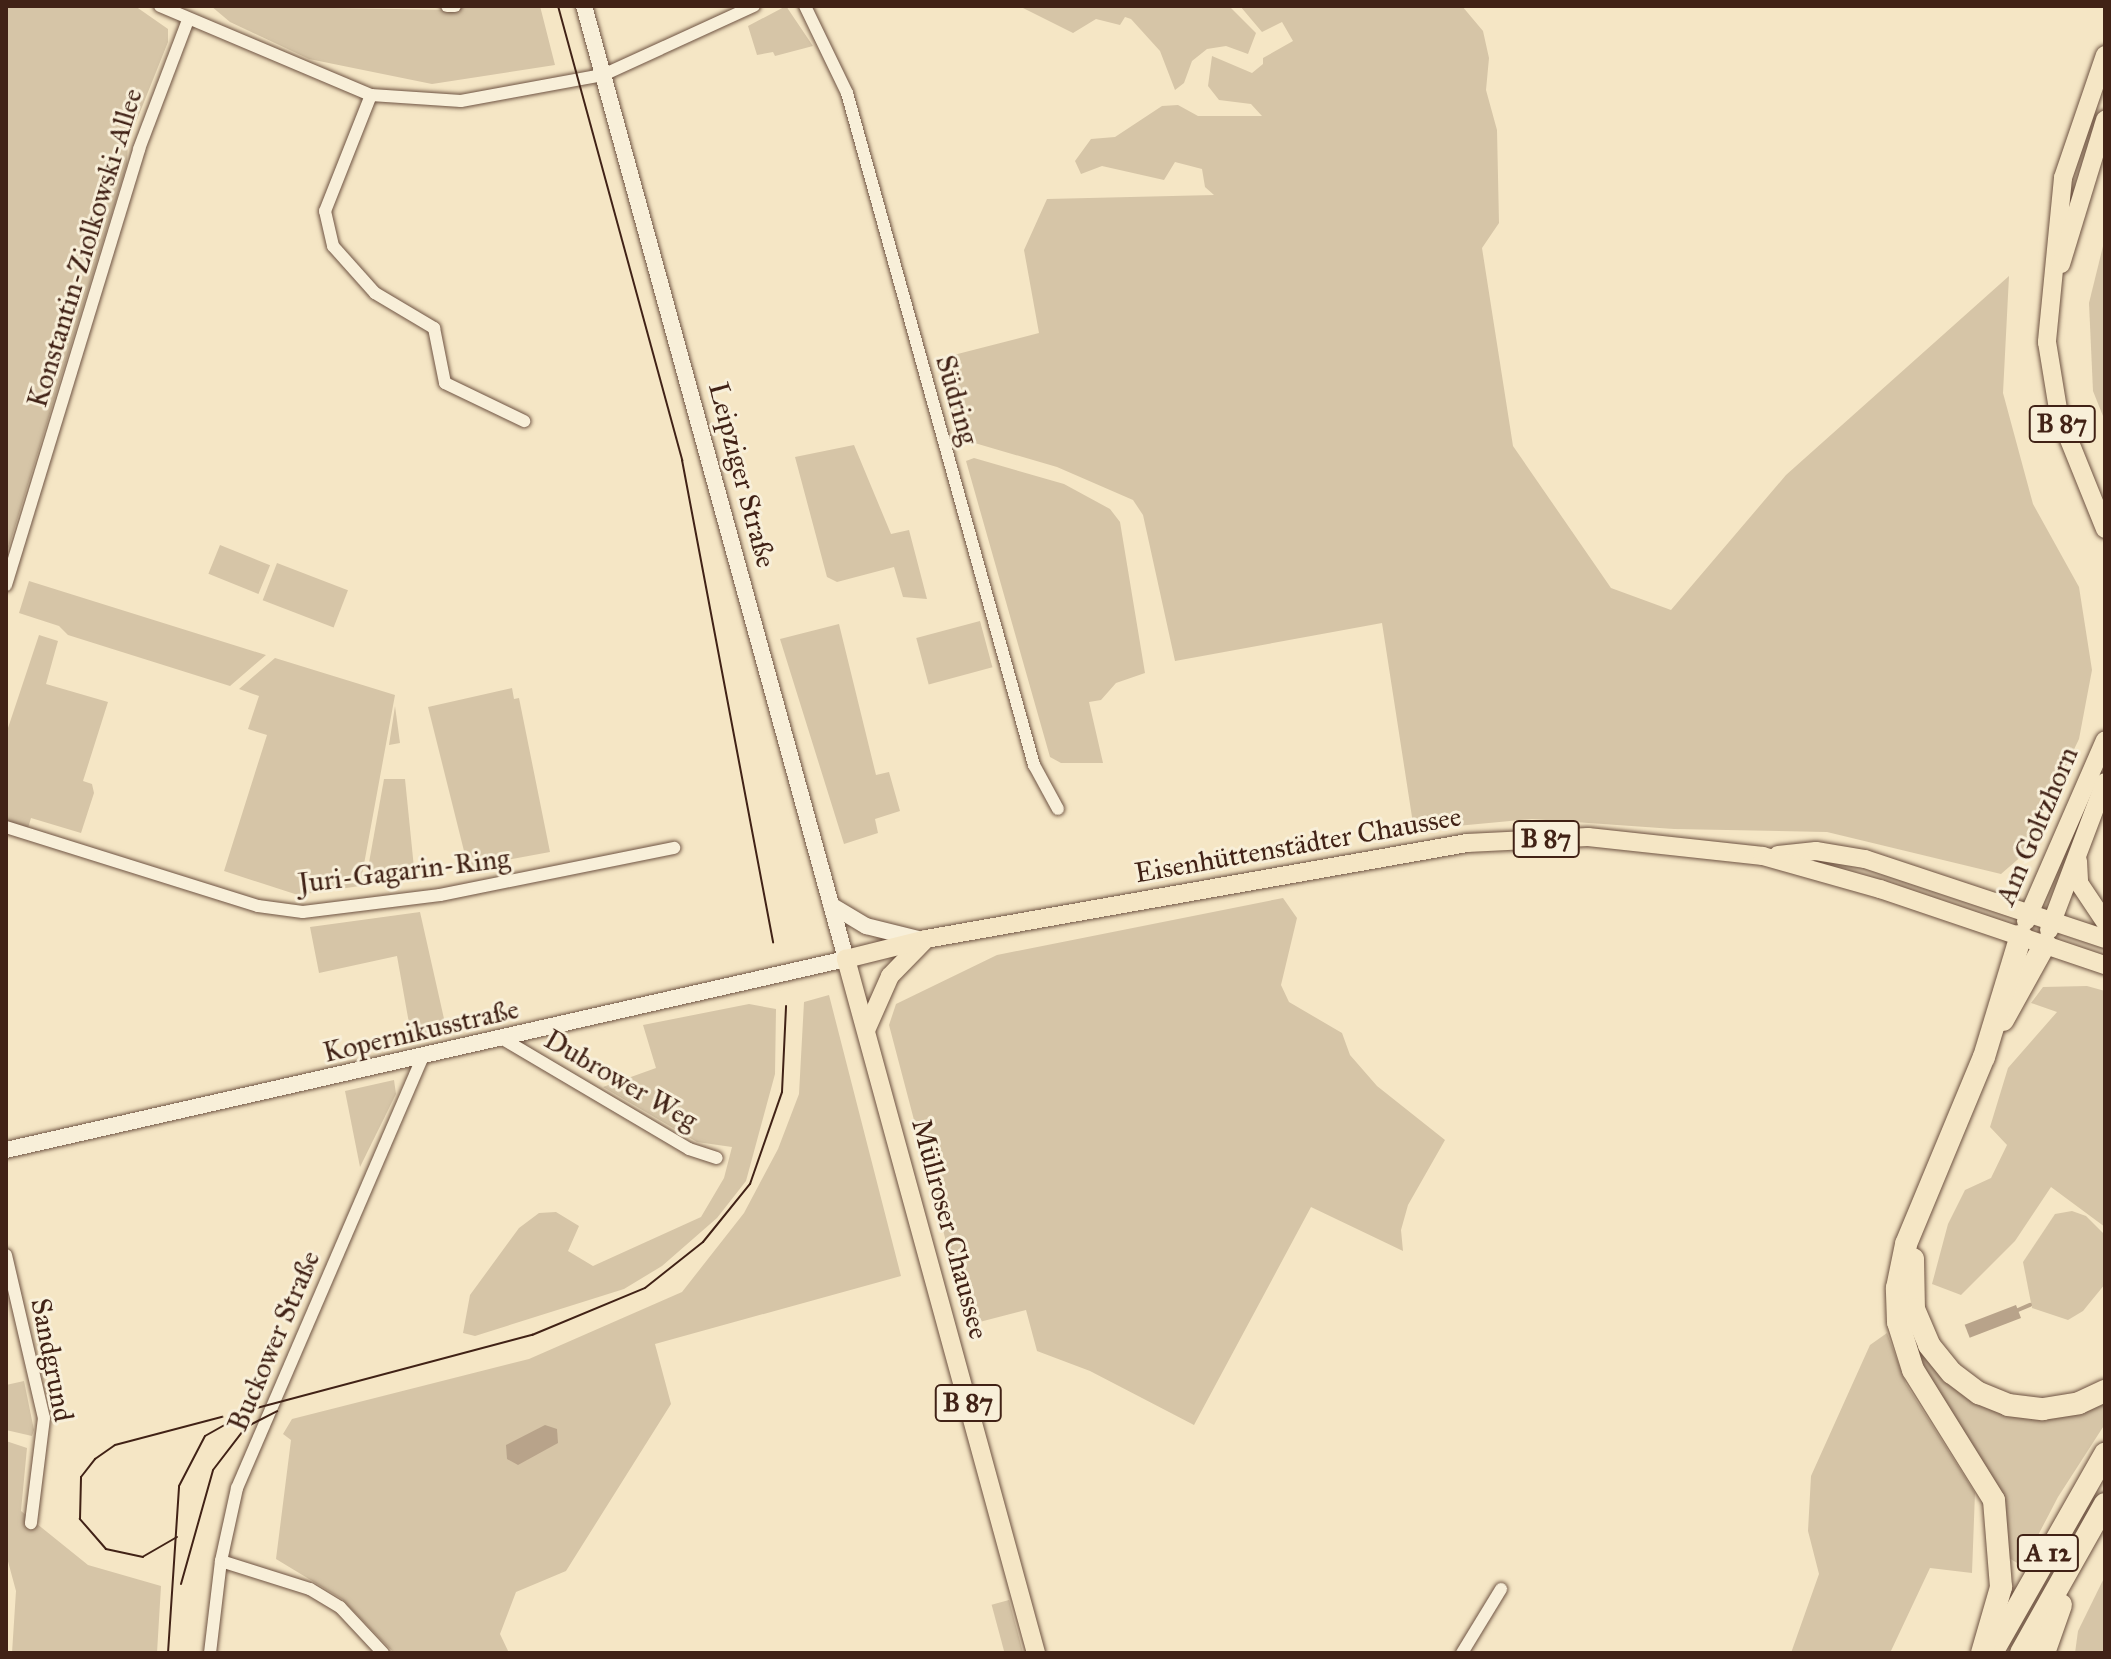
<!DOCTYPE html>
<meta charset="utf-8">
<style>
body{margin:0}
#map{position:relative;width:2111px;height:1659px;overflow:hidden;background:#f5e6c5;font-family:"IM FELL Great Primer",serif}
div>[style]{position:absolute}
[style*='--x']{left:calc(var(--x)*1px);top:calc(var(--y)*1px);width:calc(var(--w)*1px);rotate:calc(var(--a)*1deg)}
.green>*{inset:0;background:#d6c5a7;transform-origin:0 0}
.water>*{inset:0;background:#b8a38a;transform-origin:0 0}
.stream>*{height:4px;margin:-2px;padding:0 2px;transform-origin:2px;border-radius:2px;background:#b8a38a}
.roads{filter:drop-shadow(0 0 2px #6e5342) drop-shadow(0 0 2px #6e5342)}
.street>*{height:12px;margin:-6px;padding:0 6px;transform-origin:6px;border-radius:6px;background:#f8efd9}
.secondary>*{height:16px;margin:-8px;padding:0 8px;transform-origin:8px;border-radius:8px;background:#f8efd9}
.primary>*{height:18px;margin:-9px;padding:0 9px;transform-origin:9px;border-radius:9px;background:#f5e6c5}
.highway>*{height:22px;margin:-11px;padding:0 11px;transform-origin:11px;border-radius:11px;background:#f5e6c5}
.tram>*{height:2px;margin:-1px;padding:0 1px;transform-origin:1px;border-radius:1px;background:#412216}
span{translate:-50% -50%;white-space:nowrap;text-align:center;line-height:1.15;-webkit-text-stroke:6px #f8efd9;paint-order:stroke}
.shield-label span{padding:2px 6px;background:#f8efd9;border:2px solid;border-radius:6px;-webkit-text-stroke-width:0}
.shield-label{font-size:26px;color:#412216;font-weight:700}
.street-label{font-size:28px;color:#412216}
.frame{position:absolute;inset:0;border:8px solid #412216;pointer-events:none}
</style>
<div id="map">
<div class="green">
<i style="clip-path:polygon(6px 6px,135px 6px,168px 29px,168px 42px,128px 142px,127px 164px,6px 556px)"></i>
<i style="clip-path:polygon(211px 6px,458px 10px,463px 6px,540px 6px,555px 65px,432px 84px,309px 59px,230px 22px)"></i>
<i style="clip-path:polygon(786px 6px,813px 46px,775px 56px,773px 52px,757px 55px,748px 26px)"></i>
<i style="clip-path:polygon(1019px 6px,1229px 6px,1256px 33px,1248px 54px,1226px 46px,1207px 49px,1192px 61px,1184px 83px,1175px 90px,1160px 51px,1131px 19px,1125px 17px,1120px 25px,1096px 19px,1073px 33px)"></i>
<i style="clip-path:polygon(1240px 6px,1462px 6px,1483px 31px,1489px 58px,1486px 90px,1497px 130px,1499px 223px,1482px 248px,1513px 446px,1611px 588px,1671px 610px,1786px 475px,2009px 276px,2003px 393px,2033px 504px,2079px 587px,2092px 670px,2079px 739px,2024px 854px,2001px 874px,1827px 832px,1674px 829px,1532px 819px,1414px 830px,1382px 623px,1175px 661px,1143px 515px,1133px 500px,1057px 467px,961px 439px,938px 359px,1039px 333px,1024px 250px,1047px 199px,1214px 195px,1205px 187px,1202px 169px,1175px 162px,1164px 180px,1102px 166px,1081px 174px,1075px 161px,1091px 139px,1115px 137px,1162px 106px,1178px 105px,1198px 116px,1262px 116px,1251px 104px,1219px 100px,1208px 86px,1212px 56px,1252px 73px,1263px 64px,1263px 58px,1293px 41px,1282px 22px,1262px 32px)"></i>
<i style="clip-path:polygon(2105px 238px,2105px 421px,2093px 391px,2089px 303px)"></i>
<i style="clip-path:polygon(854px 445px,891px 534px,909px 530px,927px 599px,903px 597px,894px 567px,837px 582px,827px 577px,795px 457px)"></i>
<i style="clip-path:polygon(974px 458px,1064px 484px,1110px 509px,1120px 522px,1145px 673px,1116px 683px,1101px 700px,1089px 702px,1103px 763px,1061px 763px,1050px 757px,966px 461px)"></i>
<i style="left:220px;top:545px;width:54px;height:31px;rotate:22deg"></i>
<i style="left:277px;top:563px;width:76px;height:40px;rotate:21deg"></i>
<i style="clip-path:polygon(29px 581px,266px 655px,230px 686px,68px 635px,59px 626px,19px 613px)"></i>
<i style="left:980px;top:621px;width:48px;height:66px;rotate:75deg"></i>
<i style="clip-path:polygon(839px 624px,876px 775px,889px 772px,900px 811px,875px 819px,878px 833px,844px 844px,780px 639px)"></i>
<i style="clip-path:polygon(39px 635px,58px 641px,46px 684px,108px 702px,83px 781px,92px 784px,94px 793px,81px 833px,31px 818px,28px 828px,6px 821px,6px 734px)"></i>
<i style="clip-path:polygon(275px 658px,395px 695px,360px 886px,298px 895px,224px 871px,267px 735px,248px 729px,259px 696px,239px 689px)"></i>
<i style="clip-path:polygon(512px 688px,514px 699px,519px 698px,550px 852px,468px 867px,428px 707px)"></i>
<i style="clip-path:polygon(395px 706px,400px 743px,389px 745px)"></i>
<i style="clip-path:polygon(384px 779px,405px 779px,415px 878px,365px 885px)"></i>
<i style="clip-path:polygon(1283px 898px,1297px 918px,1281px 985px,1289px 1002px,1342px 1033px,1350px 1055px,1377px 1086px,1445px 1140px,1408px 1205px,1401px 1230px,1403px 1251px,1311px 1207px,1194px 1425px,1090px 1371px,1037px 1351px,1026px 1310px,968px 1325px,889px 1025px,896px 1004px,997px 955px)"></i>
<i style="clip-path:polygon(420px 912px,447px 1032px,412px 1040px,397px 956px,319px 973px,310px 927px)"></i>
<i style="clip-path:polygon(2087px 986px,2105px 991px,2105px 1227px,2051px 1187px,2015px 1241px,1961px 1295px,1932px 1284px,1948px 1224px,1965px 1190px,1991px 1178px,2007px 1145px,1990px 1127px,2008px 1068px,2057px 1012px,2031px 1003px,2043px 987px)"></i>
<i style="clip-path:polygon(829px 995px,901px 1276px,655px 1344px,671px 1404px,566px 1571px,516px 1592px,500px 1634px,509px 1653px,394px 1653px,342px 1599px,276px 1559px,291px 1440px,283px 1434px,292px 1419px,529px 1359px,682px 1292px,744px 1213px,778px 1149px,799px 1094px,804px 1002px)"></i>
<i style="clip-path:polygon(749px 1004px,776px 1009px,775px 1074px,746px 1181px,717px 1218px,662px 1266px,624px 1289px,475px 1336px,463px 1333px,470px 1295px,519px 1228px,539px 1213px,556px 1212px,579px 1226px,568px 1251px,593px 1266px,701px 1217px,724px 1178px,732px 1147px,697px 1142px,603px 1087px,656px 1068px,643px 1025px)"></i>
<i style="clip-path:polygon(394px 1080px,396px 1094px,360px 1167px,345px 1091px)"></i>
<i style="clip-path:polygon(2072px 1211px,2086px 1216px,2105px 1235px,2105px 1284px,2083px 1311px,2068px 1320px,2032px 1308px,2023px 1262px,2055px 1214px)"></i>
<i style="clip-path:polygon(1911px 1325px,1965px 1395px,2105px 1401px,2105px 1424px,2058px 1497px,2022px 1566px,2009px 1558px,1991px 1477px,1921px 1370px)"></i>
<i style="clip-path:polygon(1887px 1333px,1906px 1384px,1975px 1493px,1972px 1573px,1930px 1568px,1890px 1653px,1791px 1653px,1819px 1574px,1808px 1531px,1811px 1476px,1870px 1345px)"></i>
<i style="clip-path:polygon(24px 1381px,34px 1430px,32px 1436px,6px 1430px,6px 1385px)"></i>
<i style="clip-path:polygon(6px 1441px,27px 1448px,21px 1511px,88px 1565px,161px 1586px,157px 1653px,12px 1653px,16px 1591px,6px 1554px)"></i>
<i style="clip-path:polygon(2105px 1576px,2105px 1653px,2075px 1653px,2078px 1631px)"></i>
<i style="left:1009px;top:1600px;width:55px;height:18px;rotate:75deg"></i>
</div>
<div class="water">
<i style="left:2016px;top:1305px;width:14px;height:55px;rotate:69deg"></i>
<i style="clip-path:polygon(545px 1425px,557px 1429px,558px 1443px,518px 1465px,507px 1459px,506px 1445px)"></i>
</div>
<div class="stream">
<i style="--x:2018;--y:1310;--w:13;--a:-23"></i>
</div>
<div class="roads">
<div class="street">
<i style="--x:160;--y:6;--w:229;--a:22.9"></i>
<i style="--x:371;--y:95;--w:90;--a:3.8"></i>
<i style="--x:461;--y:101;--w:144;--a:-10.4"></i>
<i style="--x:603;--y:75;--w:166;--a:-24.6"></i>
<i style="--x:447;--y:6;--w:8;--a:0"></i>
<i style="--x:805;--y:6;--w:97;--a:64.2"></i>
<i style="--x:847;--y:93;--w:698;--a:74.45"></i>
<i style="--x:1034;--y:765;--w:50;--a:61.4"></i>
<i style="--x:371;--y:95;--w:125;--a:111.6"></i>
<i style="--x:325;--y:211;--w:36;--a:77"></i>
<i style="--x:333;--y:246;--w:63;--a:48.2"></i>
<i style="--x:375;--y:293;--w:69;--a:30.7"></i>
<i style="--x:434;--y:328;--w:56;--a:78.7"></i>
<i style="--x:445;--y:383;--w:88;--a:25.7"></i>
<i style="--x:6;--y:585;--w:456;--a:-73"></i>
<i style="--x:139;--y:149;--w:138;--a:-69.2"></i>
<i style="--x:6;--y:827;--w:264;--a:17.4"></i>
<i style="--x:258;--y:906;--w:45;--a:7.6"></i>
<i style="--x:303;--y:912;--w:138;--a:-7.1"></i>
<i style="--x:440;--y:895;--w:239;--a:-11.4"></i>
<i style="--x:503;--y:1039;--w:216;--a:30.6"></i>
<i style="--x:689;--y:1149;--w:29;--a:18"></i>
<i style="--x:6;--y:1255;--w:167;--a:76.9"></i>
<i style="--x:44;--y:1418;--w:106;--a:97.1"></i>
<i style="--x:221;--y:1561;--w:93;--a:17.5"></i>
<i style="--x:310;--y:1589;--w:35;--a:31"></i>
<i style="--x:340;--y:1607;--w:63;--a:46.9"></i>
<i style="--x:210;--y:1653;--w:93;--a:-83.2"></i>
<i style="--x:221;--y:1561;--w:75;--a:-77.6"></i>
<i style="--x:237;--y:1488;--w:467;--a:-66.7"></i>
<i style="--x:1462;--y:1653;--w:75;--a:-58.6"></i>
</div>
<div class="secondary">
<i style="--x:831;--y:905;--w:41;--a:31"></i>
<i style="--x:866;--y:926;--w:54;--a:14"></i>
<i style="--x:6;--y:1150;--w:861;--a:-12.81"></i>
<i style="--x:846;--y:959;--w:988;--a:-105.37"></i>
</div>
<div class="primary">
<i style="--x:2105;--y:55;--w:130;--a:108.9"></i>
<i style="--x:2063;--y:178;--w:165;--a:95.6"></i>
<i style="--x:2047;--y:342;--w:74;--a:80.7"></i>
<i style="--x:2059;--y:415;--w:123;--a:68"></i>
<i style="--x:2061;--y:264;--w:151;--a:-73"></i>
<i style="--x:1778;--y:855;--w:38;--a:-6"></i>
<i style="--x:1816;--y:851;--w:50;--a:9.3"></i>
<i style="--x:1865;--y:859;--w:253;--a:18.4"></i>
<i style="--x:2078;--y:861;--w:22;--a:87"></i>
<i style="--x:2079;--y:883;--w:47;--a:56.3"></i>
<i style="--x:2026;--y:921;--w:197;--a:-66.4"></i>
<i style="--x:2049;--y:930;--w:158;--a:-69.3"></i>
<i style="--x:867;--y:1028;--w:57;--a:-66.1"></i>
<i style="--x:890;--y:976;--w:49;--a:-45.8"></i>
<i style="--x:1036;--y:1653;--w:720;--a:-105.31"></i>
<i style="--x:846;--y:959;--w:82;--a:-14"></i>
<i style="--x:926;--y:939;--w:549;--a:-10.06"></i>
<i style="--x:1467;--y:843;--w:121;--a:-2.8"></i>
<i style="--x:1588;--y:837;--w:176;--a:6.2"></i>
<i style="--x:1763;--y:856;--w:122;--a:15.8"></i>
<i style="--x:1880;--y:889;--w:237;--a:18.7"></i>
</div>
<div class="highway">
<i style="--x:2003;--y:1020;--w:87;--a:-61.1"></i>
<i style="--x:1913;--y:1259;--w:50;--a:88.9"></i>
<i style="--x:1914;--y:1309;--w:39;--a:67"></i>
<i style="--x:1929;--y:1345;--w:36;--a:51"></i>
<i style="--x:1952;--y:1373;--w:34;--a:37"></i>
<i style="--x:1979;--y:1393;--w:31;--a:22"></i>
<i style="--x:2008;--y:1405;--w:35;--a:7"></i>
<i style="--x:2043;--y:1409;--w:36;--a:-9"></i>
<i style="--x:2079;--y:1403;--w:29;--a:-25"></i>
<i style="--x:1993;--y:1651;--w:227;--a:-60.4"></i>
<i style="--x:1982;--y:1653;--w:69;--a:-73.9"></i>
<i style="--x:2001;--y:1587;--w:87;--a:-94.6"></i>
<i style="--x:1994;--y:1500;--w:153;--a:-121.9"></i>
<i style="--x:1913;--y:1370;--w:50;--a:-107.4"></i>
<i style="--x:1898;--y:1322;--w:34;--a:-92"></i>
<i style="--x:1897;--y:1288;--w:45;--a:-78.4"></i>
<i style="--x:1906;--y:1244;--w:203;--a:-67.4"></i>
<i style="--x:1984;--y:1057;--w:127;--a:-73.1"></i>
<i style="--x:2021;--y:1653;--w:171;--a:-60.6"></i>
<i style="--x:2044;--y:1653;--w:51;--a:-70.5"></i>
</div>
</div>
<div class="tram">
<i style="--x:558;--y:6;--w:471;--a:74.7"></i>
<i style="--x:682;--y:460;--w:491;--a:79.3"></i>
<i style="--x:177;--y:1537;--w:39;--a:150"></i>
<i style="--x:143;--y:1557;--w:38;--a:-168"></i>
<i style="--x:106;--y:1549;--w:40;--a:-131"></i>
<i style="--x:80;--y:1519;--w:42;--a:-88.6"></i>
<i style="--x:81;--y:1477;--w:23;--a:-52"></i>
<i style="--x:95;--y:1459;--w:24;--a:-35"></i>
<i style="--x:115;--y:1445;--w:111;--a:-14.7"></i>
<i style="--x:181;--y:1584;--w:118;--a:-74.3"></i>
<i style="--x:213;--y:1470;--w:54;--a:-52.5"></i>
<i style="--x:246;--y:1427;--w:35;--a:-27"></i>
<i style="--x:168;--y:1653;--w:167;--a:-86.2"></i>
<i style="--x:179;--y:1486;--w:56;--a:-62.5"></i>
<i style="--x:205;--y:1436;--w:55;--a:-29.4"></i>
<i style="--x:253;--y:1409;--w:289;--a:-14.9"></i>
<i style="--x:532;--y:1335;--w:122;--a:-22.6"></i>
<i style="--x:645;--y:1288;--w:74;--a:-38.4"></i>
<i style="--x:703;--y:1242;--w:75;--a:-51"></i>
<i style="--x:750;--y:1184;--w:97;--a:-70.8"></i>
<i style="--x:782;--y:1092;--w:86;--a:-87.3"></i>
</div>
<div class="shield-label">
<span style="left:2062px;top:424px">B 87</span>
<span style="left:1546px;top:839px">B 87</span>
<span style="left:968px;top:1403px">B 87</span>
<span style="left:2048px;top:1553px">A 12</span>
</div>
<div class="street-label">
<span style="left:85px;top:248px;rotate:-73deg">Konstantin-Ziolkowski-Allee</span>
<span style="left:957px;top:400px;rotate:74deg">Südring</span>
<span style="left:742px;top:475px;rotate:75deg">Leipziger Straße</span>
<span style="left:2037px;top:826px;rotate:-67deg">Am Goltzhorn</span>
<span style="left:1298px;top:845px;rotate:-10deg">Eisenhüttenstädter Chaussee</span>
<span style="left:404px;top:871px;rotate:-7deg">Juri-Gagarin-Ring</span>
<span style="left:421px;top:1031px;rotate:-13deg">Kopernikusstraße</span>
<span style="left:621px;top:1080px;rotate:30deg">Dubrower Weg</span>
<span style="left:950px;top:1229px;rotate:75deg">Müllroser Chaussee</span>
<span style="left:274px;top:1341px;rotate:-67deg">Buckower Straße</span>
<span style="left:52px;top:1360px;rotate:79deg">Sandgrund</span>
</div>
<div class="frame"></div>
</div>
